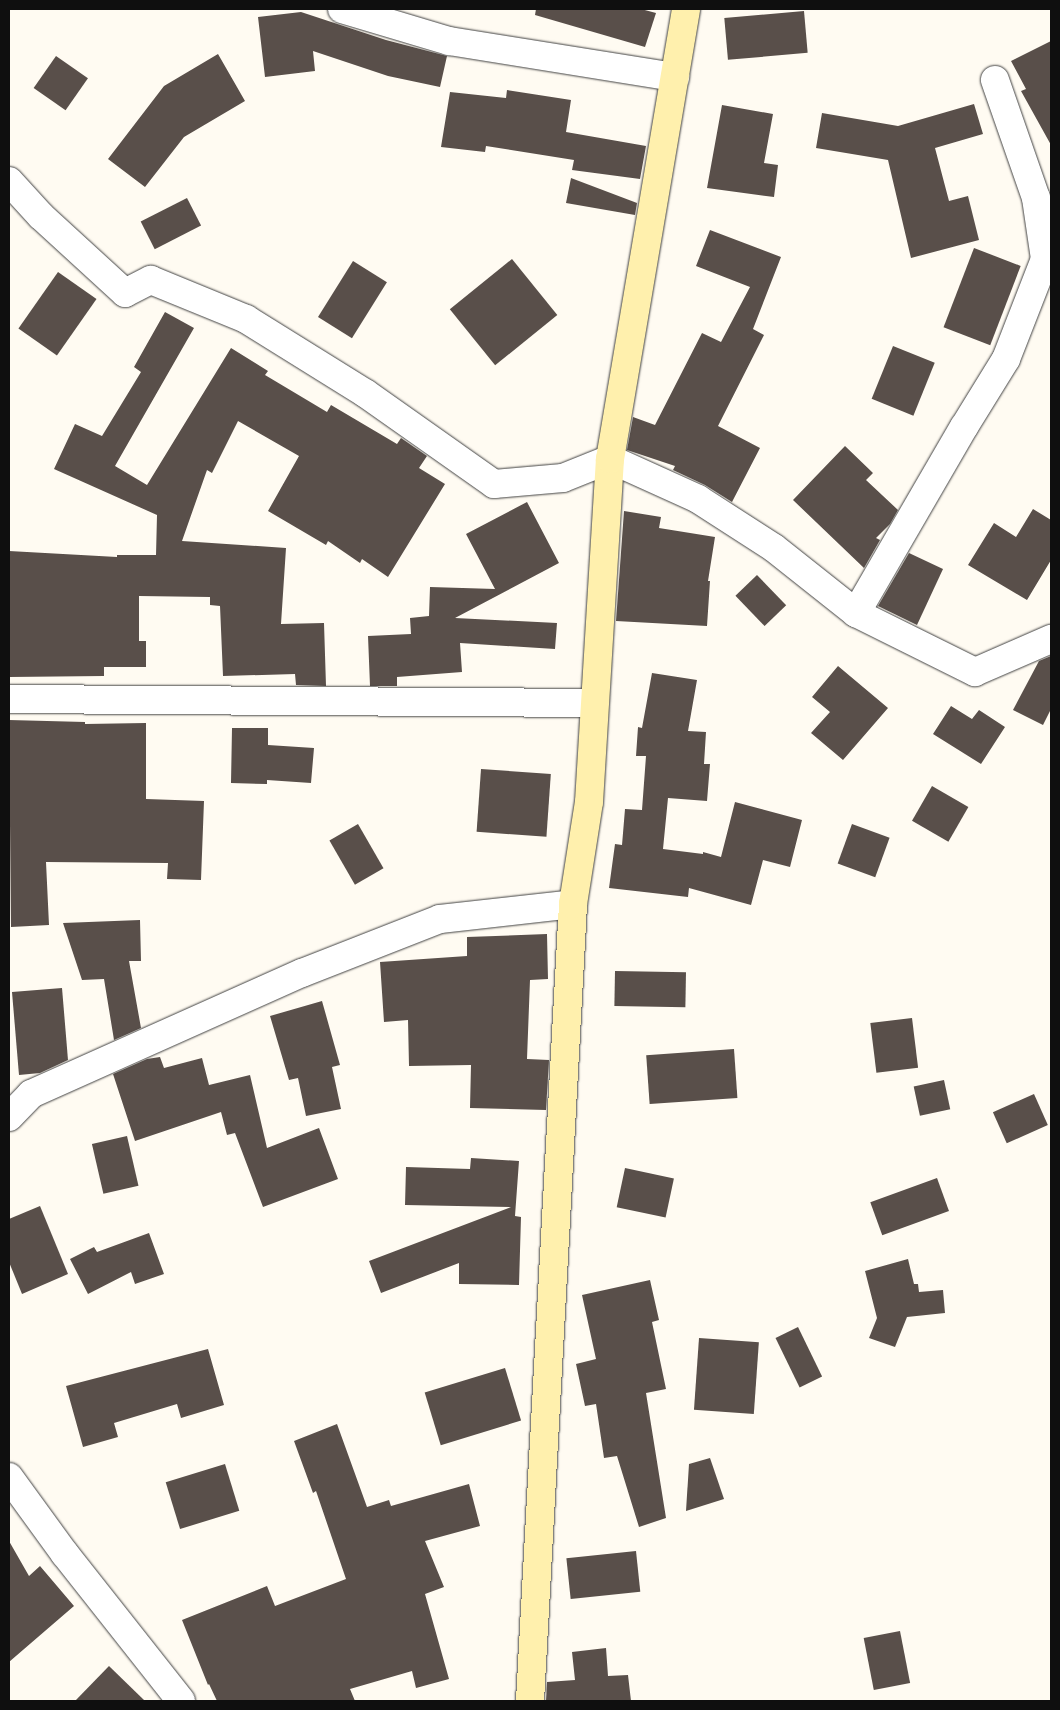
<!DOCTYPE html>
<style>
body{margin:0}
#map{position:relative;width:1060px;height:1710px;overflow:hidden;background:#fffbf2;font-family:"Roboto Serif",serif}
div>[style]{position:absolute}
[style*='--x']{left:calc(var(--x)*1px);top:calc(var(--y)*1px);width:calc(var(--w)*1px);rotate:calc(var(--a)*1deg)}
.building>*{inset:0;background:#594f4a;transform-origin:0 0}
.roads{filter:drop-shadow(0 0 1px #424242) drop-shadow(0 0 1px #424242)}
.street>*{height:28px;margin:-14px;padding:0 14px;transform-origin:14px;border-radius:14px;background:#fff}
.secondary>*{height:28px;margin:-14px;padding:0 14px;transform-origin:14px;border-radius:14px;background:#fff0ad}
span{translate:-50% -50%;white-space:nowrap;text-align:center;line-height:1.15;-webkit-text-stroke:5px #fff;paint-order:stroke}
.frame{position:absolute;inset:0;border:10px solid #0f0f0f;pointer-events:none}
</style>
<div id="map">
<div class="building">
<i style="clip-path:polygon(536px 9px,641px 9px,656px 13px,645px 47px,535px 15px)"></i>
<i style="left:804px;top:11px;width:42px;height:80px;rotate:85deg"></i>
<i style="clip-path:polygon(301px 12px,386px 40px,447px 56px,440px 87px,388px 76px,313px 51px,315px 71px,265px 77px,258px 17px)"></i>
<i style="clip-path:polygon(1051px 41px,1051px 145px,1021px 91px,1026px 89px,1011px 61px)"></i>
<i style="clip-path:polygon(218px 54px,245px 101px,184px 137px,145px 187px,108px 159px,164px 86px)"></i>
<i style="left:56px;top:56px;width:39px;height:39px;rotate:35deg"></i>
<i style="clip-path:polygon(507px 90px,571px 100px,566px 132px,646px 146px,640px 179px,572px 170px,574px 160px,486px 146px,485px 152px,441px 147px,450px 92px,506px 98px)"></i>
<i style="clip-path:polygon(974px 104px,983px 134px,935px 148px,949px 201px,968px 196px,979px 240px,911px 258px,888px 160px,816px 148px,822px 113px,898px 126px)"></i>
<i style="clip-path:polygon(722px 105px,773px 114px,764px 163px,778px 165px,774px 197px,707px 188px)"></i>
<i style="clip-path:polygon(571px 178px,637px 203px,635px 215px,566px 203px)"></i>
<i style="left:187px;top:198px;width:31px;height:52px;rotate:63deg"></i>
<i style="clip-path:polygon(710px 230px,781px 257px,753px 329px,764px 335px,718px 426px,760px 448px,732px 502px,705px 485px,673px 470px,675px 466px,627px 450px,633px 417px,655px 425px,702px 333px,721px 342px,750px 287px,696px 266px)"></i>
<i style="left:974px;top:248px;width:50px;height:85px;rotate:21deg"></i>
<i style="left:512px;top:259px;width:72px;height:80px;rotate:51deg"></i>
<i style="left:353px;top:261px;width:40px;height:66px;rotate:32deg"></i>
<i style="left:58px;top:272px;width:47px;height:69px;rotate:35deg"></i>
<i style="clip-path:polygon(165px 312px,194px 328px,115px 466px,147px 485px,231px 348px,268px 371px,265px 375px,327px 412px,331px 405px,397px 444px,401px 438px,427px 456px,419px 468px,445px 484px,388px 577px,362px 559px,360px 563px,328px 541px,326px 545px,268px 511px,299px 456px,238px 421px,212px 473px,207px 470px,182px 541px,286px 548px,281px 624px,324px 623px,326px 686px,296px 685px,295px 674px,223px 676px,220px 606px,210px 605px,210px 597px,139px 596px,139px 641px,146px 641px,146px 667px,104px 667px,104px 676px,9px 677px,9px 551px,117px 557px,117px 555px,156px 555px,157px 515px,54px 469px,75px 424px,102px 436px,141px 372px,134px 367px)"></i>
<i style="left:893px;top:346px;width:45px;height:57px;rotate:22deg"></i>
<i style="clip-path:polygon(845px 446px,873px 473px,866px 480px,898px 510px,890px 524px,876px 538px,880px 540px,864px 568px,793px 500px)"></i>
<i style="clip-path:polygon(527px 502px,559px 563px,455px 618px,557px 623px,555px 649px,460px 643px,462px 672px,397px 677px,397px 686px,370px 686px,368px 636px,411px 634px,410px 618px,429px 616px,430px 587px,495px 589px,466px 534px)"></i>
<i style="clip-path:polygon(1033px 509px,1051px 520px,1051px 560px,1027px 600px,968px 565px,994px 523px,1016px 537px)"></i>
<i style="clip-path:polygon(624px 511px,661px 517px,659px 528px,715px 537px,708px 581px,710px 581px,707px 626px,616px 621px)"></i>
<i style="clip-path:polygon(909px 553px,943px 569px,917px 625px,878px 606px)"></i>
<i style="left:757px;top:575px;width:42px;height:30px;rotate:46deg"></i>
<i style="clip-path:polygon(1051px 656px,1051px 709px,1043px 725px,1013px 710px,1039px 661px)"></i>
<i style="clip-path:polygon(838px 666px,888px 708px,843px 760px,811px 733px,830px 712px,812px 697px)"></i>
<i style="clip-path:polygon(652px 673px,697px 680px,688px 731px,706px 732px,704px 764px,710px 764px,707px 801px,668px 798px,663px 849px,703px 854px,703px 852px,721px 857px,735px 802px,802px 820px,790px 867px,763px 860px,751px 905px,689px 888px,688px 897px,609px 888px,615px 844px,622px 845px,625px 809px,642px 810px,646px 756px,636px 756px,638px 727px,642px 728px)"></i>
<i style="clip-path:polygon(951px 706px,972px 719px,979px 710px,1005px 727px,981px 764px,933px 734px)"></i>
<i style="clip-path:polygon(9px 720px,85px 722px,85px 724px,146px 723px,146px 799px,204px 801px,201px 880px,167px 879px,168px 863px,46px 862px,49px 925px,11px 927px)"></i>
<i style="clip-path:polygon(232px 728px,268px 728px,268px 745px,314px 748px,311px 783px,267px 780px,267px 784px,231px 783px)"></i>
<i style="left:481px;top:769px;width:70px;height:63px;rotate:4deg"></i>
<i style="left:932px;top:786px;width:42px;height:40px;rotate:30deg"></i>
<i style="left:358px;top:824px;width:51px;height:33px;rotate:60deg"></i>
<i style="left:852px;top:824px;width:40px;height:42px;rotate:20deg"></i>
<i style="clip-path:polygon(140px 920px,141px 961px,129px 961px,141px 1028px,114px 1040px,104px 979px,82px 980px,63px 923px)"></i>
<i style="clip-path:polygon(547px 934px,548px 979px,530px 980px,527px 1059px,549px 1060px,546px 1110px,470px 1108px,471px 1065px,409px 1066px,408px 1020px,384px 1022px,380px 962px,467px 956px,467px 937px)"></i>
<i style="left:615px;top:971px;width:71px;height:35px;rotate:1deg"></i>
<i style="clip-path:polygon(62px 988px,68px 1060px,40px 1073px,19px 1075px,12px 992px)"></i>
<i style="clip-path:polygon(322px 1001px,340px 1065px,332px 1067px,341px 1109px,306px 1116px,298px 1078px,289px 1080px,270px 1016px)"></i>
<i style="left:912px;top:1018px;width:50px;height:42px;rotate:83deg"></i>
<i style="left:734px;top:1049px;width:49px;height:88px;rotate:86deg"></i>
<i style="clip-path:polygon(160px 1057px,164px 1068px,202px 1058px,209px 1085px,250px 1075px,267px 1148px,319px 1128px,338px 1179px,263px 1207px,235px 1133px,227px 1135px,221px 1112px,135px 1141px,113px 1074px,147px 1059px)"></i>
<i style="left:944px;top:1080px;width:30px;height:31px;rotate:78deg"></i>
<i style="left:1034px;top:1094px;width:34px;height:45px;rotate:66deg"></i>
<i style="left:127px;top:1136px;width:51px;height:36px;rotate:77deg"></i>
<i style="clip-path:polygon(471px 1158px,519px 1161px,515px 1216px,521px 1217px,519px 1285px,459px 1284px,459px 1263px,381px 1293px,369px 1261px,511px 1207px,405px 1205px,406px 1167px,470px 1169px)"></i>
<i style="left:625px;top:1168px;width:50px;height:40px;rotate:12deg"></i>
<i style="left:937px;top:1178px;width:35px;height:71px;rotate:70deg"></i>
<i style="clip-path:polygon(40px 1206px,68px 1274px,22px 1294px,9px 1262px,9px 1219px)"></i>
<i style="clip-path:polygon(149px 1233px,164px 1274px,135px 1284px,131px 1272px,88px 1294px,70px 1259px,94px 1247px,97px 1252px)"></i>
<i style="clip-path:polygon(908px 1259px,914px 1284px,918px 1284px,919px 1292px,943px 1290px,945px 1313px,907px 1317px,895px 1347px,869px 1338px,877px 1318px,865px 1271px)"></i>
<i style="clip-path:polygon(650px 1280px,659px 1320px,652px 1322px,666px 1389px,646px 1393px,666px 1518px,639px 1527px,617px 1456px,604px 1458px,596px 1404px,585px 1406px,576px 1364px,596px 1359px,582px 1295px)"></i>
<i style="left:798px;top:1327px;width:55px;height:25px;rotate:64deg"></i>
<i style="left:699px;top:1338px;width:60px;height:72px;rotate:4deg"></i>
<i style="clip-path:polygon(208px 1349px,224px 1405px,181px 1418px,177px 1404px,114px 1423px,118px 1437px,83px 1447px,66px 1386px)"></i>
<i style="left:505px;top:1368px;width:55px;height:84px;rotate:73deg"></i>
<i style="clip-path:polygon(337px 1424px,367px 1507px,389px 1500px,391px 1506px,469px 1484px,480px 1526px,425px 1541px,444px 1587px,425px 1594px,449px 1679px,416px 1688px,412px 1671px,350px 1689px,355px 1701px,217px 1701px,209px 1684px,208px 1685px,182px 1620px,267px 1586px,275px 1606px,346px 1579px,316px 1491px,313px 1493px,294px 1441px)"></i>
<i style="clip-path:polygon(710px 1458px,724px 1499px,686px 1511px,689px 1464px)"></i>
<i style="left:225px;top:1464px;width:49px;height:62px;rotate:73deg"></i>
<i style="clip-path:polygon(9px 1541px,29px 1576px,40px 1566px,74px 1606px,9px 1662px)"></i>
<i style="left:636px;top:1551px;width:41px;height:70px;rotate:84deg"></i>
<i style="left:900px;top:1631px;width:53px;height:37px;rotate:79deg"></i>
<i style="clip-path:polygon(606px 1648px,608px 1676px,628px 1675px,631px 1701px,546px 1701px,547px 1682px,575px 1680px,572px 1652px)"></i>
<i style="clip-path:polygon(109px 1666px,145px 1701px,75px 1701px)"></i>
</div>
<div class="roads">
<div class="street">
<i style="--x:342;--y:9;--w:112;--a:16.7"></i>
<i style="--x:449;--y:41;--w:229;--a:9.1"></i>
<i style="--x:9;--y:181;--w:47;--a:47.6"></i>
<i style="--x:41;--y:216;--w:114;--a:42.5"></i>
<i style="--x:125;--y:293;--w:29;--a:-27"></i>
<i style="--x:151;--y:280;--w:103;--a:22.3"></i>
<i style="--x:246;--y:319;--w:140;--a:31.9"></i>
<i style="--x:365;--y:393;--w:158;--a:35.2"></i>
<i style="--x:494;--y:484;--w:69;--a:-5"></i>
<i style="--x:563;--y:478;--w:51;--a:-22"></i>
<i style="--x:610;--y:459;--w:97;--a:24.4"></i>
<i style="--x:698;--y:499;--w:90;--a:32.8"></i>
<i style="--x:774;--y:548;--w:105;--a:38.4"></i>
<i style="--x:856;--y:613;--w:133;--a:26.4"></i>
<i style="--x:975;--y:672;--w:83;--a:-23.5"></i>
<i style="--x:856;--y:613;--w:215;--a:-59.9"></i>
<i style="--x:964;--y:427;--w:80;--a:-58.3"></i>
<i style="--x:1006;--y:359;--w:107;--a:-68.7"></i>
<i style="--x:1045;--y:259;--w:62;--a:-98.4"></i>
<i style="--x:1036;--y:198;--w:125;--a:-109.2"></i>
<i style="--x:9;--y:699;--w:584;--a:0.39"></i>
<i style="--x:9;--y:1117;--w:32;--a:-46"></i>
<i style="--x:31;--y:1094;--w:297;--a:-24.1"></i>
<i style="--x:302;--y:973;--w:148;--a:-21.4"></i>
<i style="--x:440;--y:919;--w:134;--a:-6.4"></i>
<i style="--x:9;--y:1477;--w:95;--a:54"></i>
<i style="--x:65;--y:1554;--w:187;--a:51.7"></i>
</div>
<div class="secondary">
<i style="--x:530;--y:1701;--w:798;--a:-86.91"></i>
<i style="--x:573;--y:904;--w:103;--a:-81.1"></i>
<i style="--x:589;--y:802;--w:344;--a:-86.5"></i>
<i style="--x:610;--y:459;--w:456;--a:-80.4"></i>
</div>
</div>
<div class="frame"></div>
</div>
